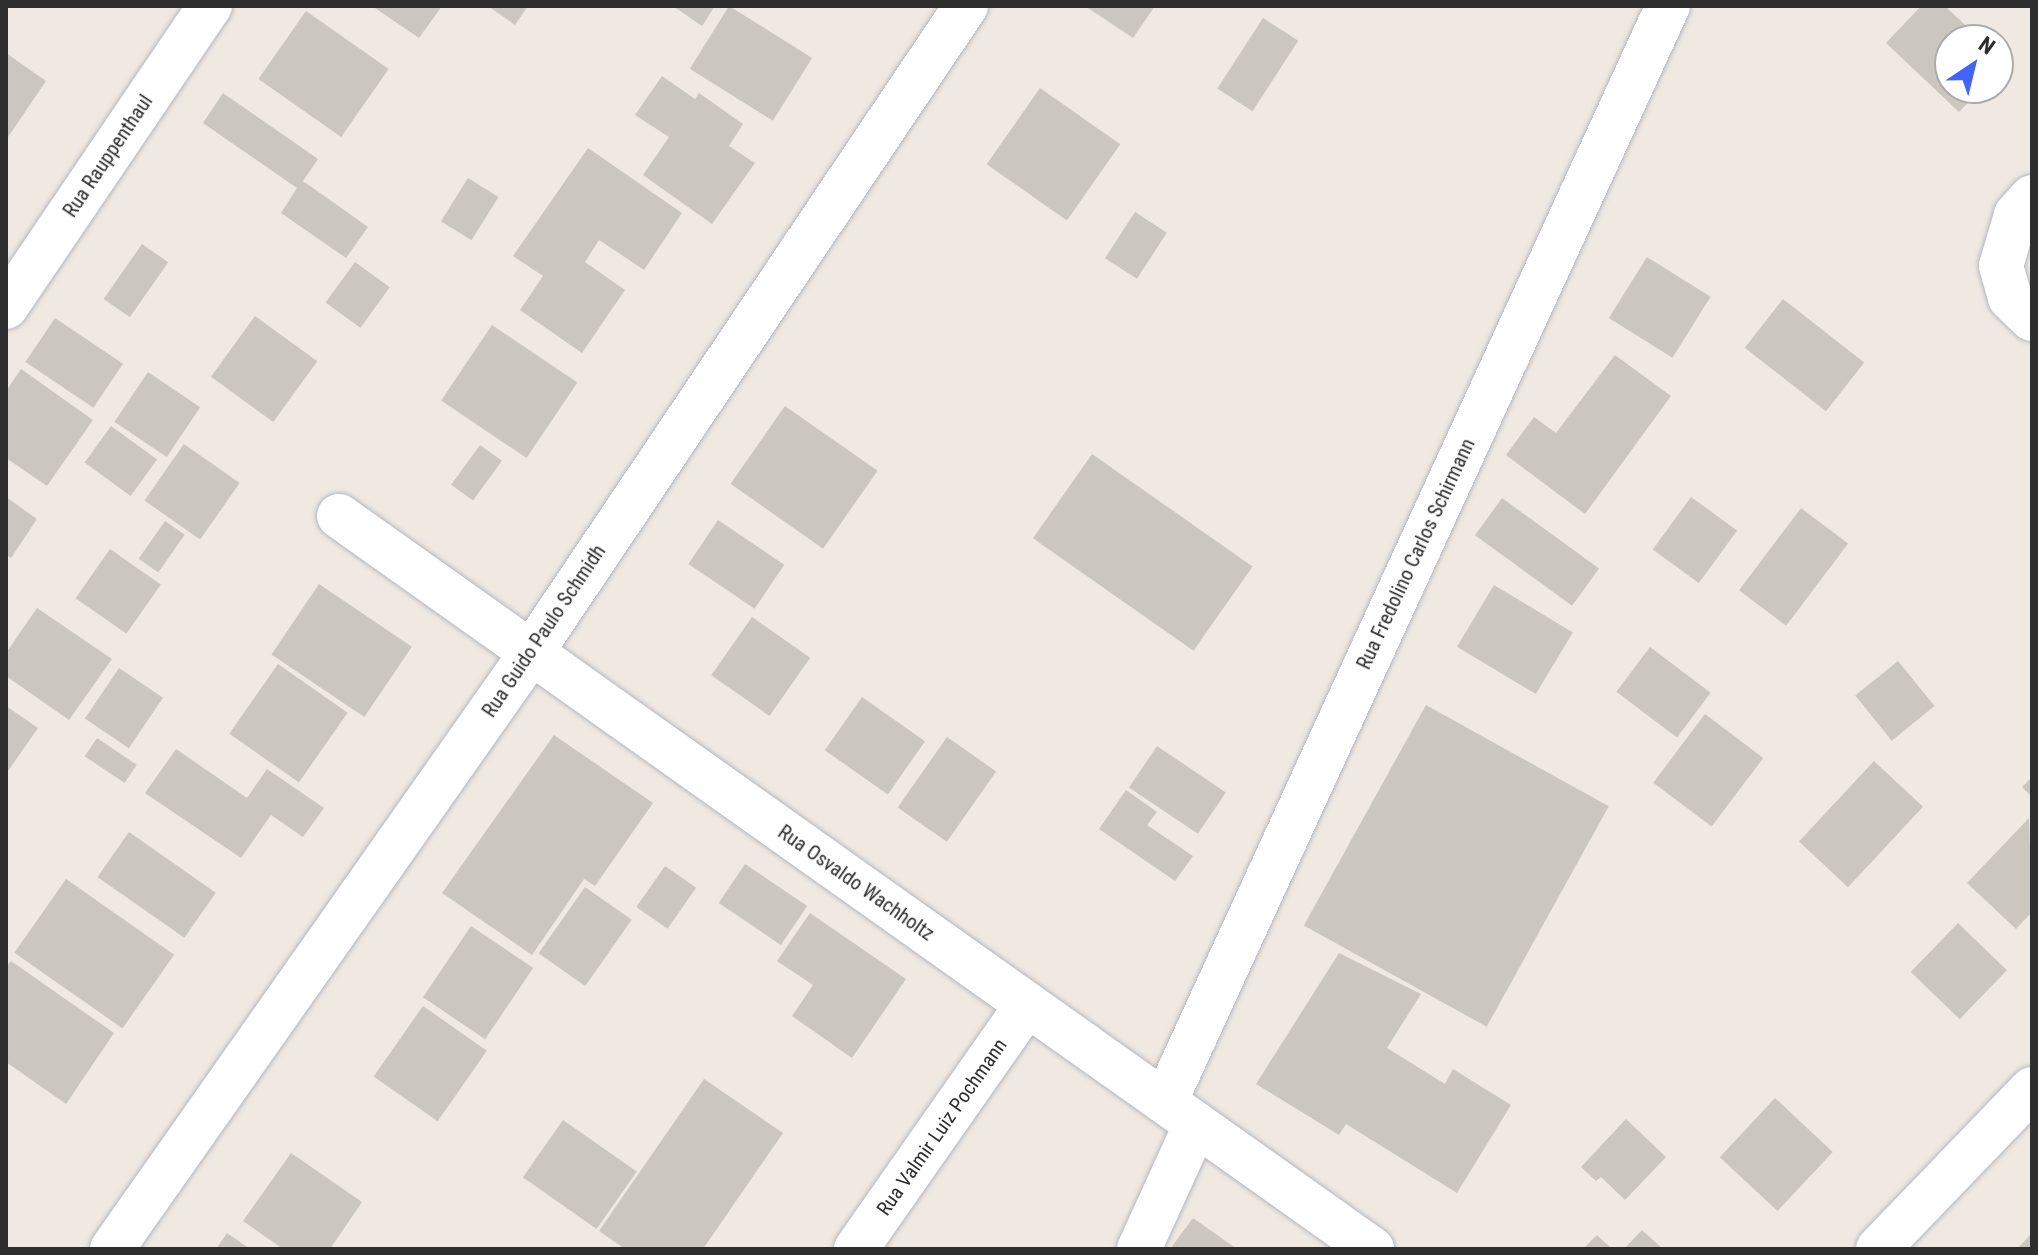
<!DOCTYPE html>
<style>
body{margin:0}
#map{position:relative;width:2038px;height:1255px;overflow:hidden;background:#efe9e1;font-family:"Roboto Condensed",sans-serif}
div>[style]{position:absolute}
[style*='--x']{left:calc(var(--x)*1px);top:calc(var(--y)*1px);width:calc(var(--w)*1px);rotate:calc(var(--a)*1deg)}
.building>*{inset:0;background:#cbc7bf;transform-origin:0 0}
.roads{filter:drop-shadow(0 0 2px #b4b7c1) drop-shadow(0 0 2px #b4b7c1)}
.minor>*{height:44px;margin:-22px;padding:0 22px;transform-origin:22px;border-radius:22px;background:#fff}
.tertiary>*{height:44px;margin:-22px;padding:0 22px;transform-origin:22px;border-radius:22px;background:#fff}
span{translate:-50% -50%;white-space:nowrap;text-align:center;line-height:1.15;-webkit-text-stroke:7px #fff;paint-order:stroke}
.street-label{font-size:20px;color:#2e2e2e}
.frame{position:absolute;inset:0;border:8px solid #2e2e2e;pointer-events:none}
.north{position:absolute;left:1934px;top:24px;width:80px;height:80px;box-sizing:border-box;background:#fff;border:2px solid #ababab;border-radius:50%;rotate:35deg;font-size:22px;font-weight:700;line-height:32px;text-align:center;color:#2e2e2e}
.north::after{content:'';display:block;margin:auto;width:28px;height:36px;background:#4264fb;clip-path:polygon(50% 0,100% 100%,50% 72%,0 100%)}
</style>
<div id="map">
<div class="building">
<i style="clip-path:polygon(372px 6px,442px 6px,419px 38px)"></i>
<i style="clip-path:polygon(488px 6px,528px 6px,515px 25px)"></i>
<i style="clip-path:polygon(673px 6px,715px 6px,702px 26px)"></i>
<i style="left:729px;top:6px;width:98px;height:74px;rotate:32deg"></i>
<i style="clip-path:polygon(1085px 6px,1155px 6px,1133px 38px)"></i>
<i style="clip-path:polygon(1921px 6px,1945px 6px,1981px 40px,1950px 40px,1950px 88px,1982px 88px,1959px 112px,1886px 43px)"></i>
<i style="left:306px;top:11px;width:101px;height:83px;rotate:35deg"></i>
<i style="left:1263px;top:18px;width:42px;height:84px;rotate:33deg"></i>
<i style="clip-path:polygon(6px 53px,46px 81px,8px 137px,6px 135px)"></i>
<i style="clip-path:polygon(662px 76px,695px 99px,699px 93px,743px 124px,729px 146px,755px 163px,712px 224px,643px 175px,669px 137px,635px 115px)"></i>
<i style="left:1040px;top:88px;width:98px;height:93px;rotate:35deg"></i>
<i style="clip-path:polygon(223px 93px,318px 159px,303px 181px,368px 227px,346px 258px,281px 213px,297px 188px,203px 123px)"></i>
<i style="clip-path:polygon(588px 148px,682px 213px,644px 270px,599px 240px,585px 262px,625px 290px,582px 353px,520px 310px,543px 276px,513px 256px)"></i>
<i style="left:468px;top:178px;width:36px;height:51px;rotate:32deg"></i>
<i style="left:1135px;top:212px;width:38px;height:55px;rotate:33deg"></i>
<i style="left:142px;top:244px;width:32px;height:67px;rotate:35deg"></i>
<i style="left:1647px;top:257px;width:75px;height:72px;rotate:32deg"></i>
<i style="left:355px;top:262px;width:43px;height:50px;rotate:36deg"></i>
<i style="left:1783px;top:299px;width:103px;height:62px;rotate:38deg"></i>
<i style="left:255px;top:316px;width:77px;height:75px;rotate:36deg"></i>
<i style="left:55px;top:318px;width:82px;height:53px;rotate:34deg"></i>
<i style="left:492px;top:325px;width:103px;height:91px;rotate:34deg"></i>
<i style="clip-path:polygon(1615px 355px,1671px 396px,1585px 514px,1506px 455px,1534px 417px,1556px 433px)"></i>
<i style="clip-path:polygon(21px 369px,93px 420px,47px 486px,6px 458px,6px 391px)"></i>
<i style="left:148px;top:372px;width:63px;height:60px;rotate:34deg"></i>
<i style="left:785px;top:406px;width:113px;height:95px;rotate:35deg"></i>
<i style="left:111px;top:426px;width:57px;height:45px;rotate:36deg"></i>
<i style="left:184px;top:444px;width:68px;height:69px;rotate:35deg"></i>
<i style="left:480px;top:445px;width:27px;height:49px;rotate:36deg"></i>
<i style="left:1092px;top:454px;width:196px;height:103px;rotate:35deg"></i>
<i style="clip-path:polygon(6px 497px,37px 519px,11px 558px,6px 554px)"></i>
<i style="left:1691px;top:497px;width:57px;height:65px;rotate:36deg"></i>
<i style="left:1502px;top:498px;width:120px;height:46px;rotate:36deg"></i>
<i style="left:1801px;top:508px;width:59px;height:103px;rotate:37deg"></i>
<i style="left:718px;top:520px;width:80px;height:53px;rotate:34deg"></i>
<i style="left:165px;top:521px;width:24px;height:46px;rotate:35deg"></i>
<i style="left:110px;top:549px;width:62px;height:60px;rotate:35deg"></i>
<i style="left:319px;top:584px;width:112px;height:85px;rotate:34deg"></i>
<i style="left:1494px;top:585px;width:92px;height:72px;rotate:31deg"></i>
<i style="clip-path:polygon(37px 608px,112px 659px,69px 720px,6px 676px,6px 653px)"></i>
<i style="left:752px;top:617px;width:71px;height:71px;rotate:35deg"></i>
<i style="left:1650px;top:647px;width:76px;height:56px;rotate:37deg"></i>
<i style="left:1898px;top:661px;width:58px;height:55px;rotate:51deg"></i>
<i style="left:278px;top:664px;width:85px;height:85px;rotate:35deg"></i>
<i style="left:119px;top:668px;width:53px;height:61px;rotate:34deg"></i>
<i style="left:862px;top:697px;width:77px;height:65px;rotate:35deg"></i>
<i style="left:1426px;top:705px;width:209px;height:252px;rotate:29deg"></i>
<i style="clip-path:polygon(6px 706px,38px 728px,6px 774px)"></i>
<i style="left:1705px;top:714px;width:73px;height:86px;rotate:37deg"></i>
<i style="clip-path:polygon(554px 735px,653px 803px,595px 886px,584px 879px,532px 955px,442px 893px)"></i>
<i style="left:947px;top:737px;width:60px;height:86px;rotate:35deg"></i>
<i style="left:97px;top:738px;width:48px;height:22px;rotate:34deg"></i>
<i style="left:1157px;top:746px;width:83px;height:50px;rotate:34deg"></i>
<i style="clip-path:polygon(176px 749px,247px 798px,267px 769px,324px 808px,303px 837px,271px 815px,241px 858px,145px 793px)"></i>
<i style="left:1874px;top:761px;width:67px;height:110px;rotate:43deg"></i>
<i style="clip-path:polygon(2032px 777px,2032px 797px,2022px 787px)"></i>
<i style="clip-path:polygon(1126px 790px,1157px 812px,1147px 825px,1193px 856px,1175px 881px,1099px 829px)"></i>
<i style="clip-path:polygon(2029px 818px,2032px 912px,2016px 929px,1967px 883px)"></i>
<i style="left:129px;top:832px;width:106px;height:55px;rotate:35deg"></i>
<i style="left:745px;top:864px;width:75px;height:47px;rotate:34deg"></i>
<i style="left:665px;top:866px;width:38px;height:50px;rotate:35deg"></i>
<i style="left:66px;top:879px;width:132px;height:90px;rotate:35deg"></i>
<i style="left:585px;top:887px;width:57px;height:81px;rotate:35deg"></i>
<i style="clip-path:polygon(810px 913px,906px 979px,852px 1058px,792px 1016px,813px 985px,777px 961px)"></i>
<i style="left:1958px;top:923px;width:68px;height:68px;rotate:44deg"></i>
<i style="left:471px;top:926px;width:75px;height:86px;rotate:34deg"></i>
<i style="clip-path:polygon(1339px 953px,1421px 994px,1387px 1048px,1445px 1084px,1453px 1069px,1511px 1105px,1457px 1193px,1346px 1124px,1339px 1135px,1256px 1084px)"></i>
<i style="clip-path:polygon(11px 961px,114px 1033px,66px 1104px,6px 1062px,6px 967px)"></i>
<i style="left:423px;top:1006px;width:78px;height:86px;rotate:35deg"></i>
<i style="clip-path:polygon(704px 1079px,783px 1133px,703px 1249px,625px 1249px,599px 1231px)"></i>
<i style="left:1775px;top:1098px;width:79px;height:81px;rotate:43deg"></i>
<i style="clip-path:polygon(1626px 1119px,1666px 1157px,1625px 1200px,1601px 1177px,1596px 1181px,1581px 1167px)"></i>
<i style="left:563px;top:1120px;width:90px;height:70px;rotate:35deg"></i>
<i style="clip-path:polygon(291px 1153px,362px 1202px,330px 1249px,283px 1249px,243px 1221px)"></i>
<i style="clip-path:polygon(1193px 1218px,1237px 1249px,1170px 1249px)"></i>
<i style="clip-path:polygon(1642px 1230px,1663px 1249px,1624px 1249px)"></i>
<i style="clip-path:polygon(227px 1233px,250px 1249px,216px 1249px)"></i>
<i style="clip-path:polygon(2032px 1233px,2032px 1249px,2017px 1249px)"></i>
<i style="clip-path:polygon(1597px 1235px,1612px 1249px,1583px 1249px)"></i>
</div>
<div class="roads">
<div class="minor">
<i style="--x:2032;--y:197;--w:24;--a:132"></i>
<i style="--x:2016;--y:215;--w:53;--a:106.4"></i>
<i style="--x:2001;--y:266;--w:33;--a:74"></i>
<i style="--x:2010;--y:298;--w:30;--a:44"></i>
<i style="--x:6;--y:307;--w:364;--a:-55.9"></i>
<i style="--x:339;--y:516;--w:1267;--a:35.36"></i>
<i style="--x:1165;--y:1102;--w:1206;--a:-65.35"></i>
<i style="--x:856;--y:1249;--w:298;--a:-55"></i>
<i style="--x:1139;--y:1249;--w:137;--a:-65.5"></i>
<i style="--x:1878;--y:1249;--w:222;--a:-46.1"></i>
</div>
<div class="tertiary">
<i style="--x:112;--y:1249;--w:729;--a:-54.89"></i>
<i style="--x:531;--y:653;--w:780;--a:-56.09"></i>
</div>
</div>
<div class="street-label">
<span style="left:108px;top:156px;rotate:-56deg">Rua Rauppenthaul</span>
<span style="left:1416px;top:554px;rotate:-65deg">Rua Fredolino Carlos Schirmann</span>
<span style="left:544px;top:631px;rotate:-56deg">Rua Guido Paulo Schmidh</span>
<span style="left:856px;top:883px;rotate:35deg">Rua Osvaldo Wachholtz</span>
<span style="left:942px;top:1127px;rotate:-55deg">Rua Valmir Luiz Pochmann</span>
</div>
<div class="frame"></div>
<div class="north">N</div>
</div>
